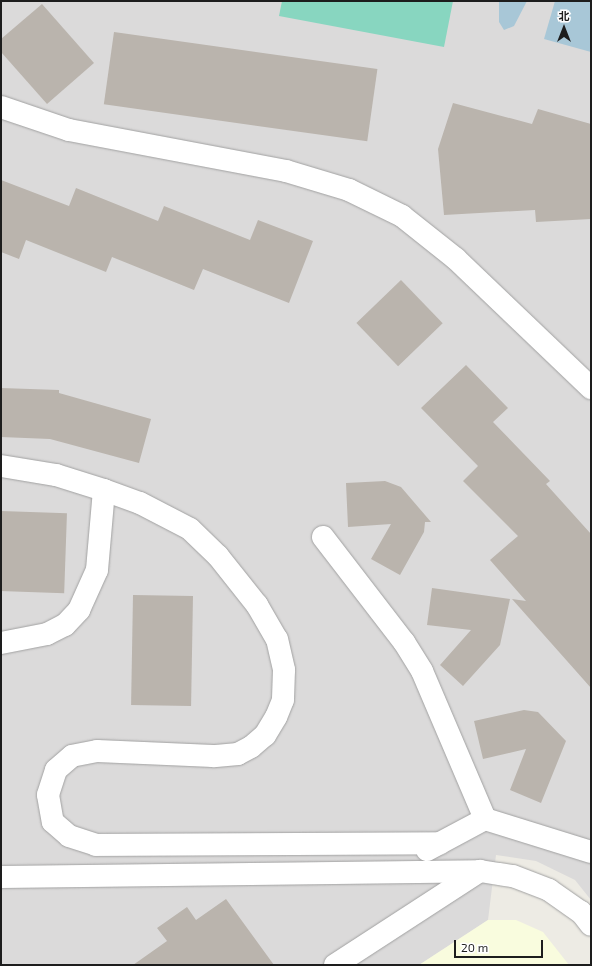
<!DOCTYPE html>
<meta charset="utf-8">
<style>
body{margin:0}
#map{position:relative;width:592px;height:966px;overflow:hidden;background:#edebe4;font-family:"Exo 2","Noto Sans SC",sans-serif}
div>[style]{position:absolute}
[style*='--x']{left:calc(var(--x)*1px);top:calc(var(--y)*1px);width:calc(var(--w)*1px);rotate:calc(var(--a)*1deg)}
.residential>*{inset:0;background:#dbdada}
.education>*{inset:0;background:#f9fcde}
.pitch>*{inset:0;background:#88d6c0}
.water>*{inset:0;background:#a8c7d7}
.building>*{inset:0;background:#bab4ad;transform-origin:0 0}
.roads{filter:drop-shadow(0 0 1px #a1a1a1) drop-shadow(0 0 1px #a1a1a1)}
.minor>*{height:22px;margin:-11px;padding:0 11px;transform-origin:11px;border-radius:11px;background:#fff}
span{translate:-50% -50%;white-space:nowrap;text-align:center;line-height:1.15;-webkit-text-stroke:3px #fff;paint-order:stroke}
.frame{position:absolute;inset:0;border:2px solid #1d1d1d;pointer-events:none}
.north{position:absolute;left:544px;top:8px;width:40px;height:40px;-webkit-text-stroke:3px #fff;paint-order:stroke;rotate:0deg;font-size:11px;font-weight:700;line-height:16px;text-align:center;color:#1d1d1d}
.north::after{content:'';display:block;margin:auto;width:14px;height:18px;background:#1d1d1d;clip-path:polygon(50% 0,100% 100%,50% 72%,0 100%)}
.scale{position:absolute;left:454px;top:940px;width:89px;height:18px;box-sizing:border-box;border:2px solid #1d1d1d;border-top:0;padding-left:5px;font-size:12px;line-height:14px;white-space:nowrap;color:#1d1d1d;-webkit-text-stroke:3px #fff;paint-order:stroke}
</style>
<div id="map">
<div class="residential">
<i style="clip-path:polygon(1px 1px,591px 1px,591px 900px,575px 880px,536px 861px,496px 855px,488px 920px,419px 965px,1px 965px)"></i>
</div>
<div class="education">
<i style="clip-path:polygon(488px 920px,516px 920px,543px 932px,569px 965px,419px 965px)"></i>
</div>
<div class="pitch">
<i style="clip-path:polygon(282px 1px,453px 1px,444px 47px,279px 16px)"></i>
</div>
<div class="water">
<i style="clip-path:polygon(499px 1px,527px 1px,514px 26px,504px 30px,499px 22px)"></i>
<i style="clip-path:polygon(555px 1px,591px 1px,591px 52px,544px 39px)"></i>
</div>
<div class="building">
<i style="clip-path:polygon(42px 4px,94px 63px,47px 104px,1px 52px,1px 39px)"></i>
<i style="left:114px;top:32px;width:266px;height:73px;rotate:8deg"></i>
<i style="clip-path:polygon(453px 103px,532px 124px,538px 109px,591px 124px,591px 219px,536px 222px,535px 210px,444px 215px,438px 149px)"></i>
<i style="clip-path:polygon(1px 180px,69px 206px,76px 188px,158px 221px,164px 206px,250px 240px,258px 220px,313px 241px,289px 303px,203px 269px,194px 290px,112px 257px,106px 272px,26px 240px,19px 259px,1px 252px)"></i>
<i style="left:401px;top:280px;width:60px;height:62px;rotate:46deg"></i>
<i style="clip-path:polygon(466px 365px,508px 408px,493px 422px,550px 481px,546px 484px,591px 534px,591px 688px,512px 599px,526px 601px,490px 560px,518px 536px,463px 481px,478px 466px,421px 408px)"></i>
<i style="clip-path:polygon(1px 388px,59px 390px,59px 393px,151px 419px,139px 463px,50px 439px,1px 437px)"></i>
<i style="clip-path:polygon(385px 481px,401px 487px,431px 522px,425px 522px,424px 532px,400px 575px,371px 559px,391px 524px,348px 527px,346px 483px)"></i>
<i style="left:1px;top:511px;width:66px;height:80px;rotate:2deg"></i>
<i style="clip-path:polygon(432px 588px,510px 599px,500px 645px,463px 686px,440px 665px,471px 630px,427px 625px)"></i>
<i style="left:133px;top:595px;width:60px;height:110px;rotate:1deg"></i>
<i style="clip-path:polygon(524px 710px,538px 712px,566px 741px,541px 803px,510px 790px,526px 749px,483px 759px,474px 721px)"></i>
<i style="clip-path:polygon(226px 899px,274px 965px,133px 965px,167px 941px,157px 928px,187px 907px,196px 920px)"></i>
</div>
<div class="roads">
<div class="minor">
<i style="--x:1;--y:107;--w:72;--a:18.7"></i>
<i style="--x:69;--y:130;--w:221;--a:10.7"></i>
<i style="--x:286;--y:171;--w:66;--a:16.8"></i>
<i style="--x:349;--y:190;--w:59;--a:26.1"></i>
<i style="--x:402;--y:216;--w:69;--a:38.5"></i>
<i style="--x:456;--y:259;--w:187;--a:43.7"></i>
<i style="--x:1;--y:466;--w:56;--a:9.3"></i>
<i style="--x:56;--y:475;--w:50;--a:17.4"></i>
<i style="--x:104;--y:490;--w:38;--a:20"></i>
<i style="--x:140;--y:503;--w:56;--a:27.5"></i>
<i style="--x:190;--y:529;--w:39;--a:44"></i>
<i style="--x:218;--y:556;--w:63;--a:51.5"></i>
<i style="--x:257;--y:605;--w:39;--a:60"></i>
<i style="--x:277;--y:639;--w:32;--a:77"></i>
<i style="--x:284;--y:670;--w:30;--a:92"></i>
<i style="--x:283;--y:700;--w:18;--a:112"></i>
<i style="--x:276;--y:717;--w:21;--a:121"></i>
<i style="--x:265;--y:735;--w:18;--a:139"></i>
<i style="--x:251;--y:747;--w:15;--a:152"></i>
<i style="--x:238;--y:754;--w:25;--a:175"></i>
<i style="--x:213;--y:756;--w:116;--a:-177.5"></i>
<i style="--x:97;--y:751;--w:25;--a:169"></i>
<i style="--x:72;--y:756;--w:21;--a:139"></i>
<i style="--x:56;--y:770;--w:26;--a:108"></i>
<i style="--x:48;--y:795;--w:27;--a:80"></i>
<i style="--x:53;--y:822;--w:21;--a:41"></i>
<i style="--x:69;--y:836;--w:28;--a:18"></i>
<i style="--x:96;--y:845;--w:344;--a:-0.3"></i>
<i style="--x:323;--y:537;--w:133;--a:52.4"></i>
<i style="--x:404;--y:642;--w:34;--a:58"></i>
<i style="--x:422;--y:671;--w:161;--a:66.9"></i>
<i style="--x:1;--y:643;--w:47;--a:-11.1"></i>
<i style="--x:47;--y:634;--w:20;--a:-27"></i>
<i style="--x:65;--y:625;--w:21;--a:-47"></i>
<i style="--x:79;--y:610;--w:44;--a:-65.8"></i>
<i style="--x:97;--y:570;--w:80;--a:-85"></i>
<i style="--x:427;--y:850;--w:66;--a:-28.1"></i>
<i style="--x:485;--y:819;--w:111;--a:17.3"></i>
<i style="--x:1;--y:877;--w:479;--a:-0.7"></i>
<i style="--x:480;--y:871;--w:33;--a:9"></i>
<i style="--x:513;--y:876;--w:39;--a:21"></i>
<i style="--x:549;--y:890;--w:39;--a:35"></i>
<i style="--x:581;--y:912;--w:16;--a:52"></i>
<i style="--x:335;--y:965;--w:173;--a:-33"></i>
</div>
</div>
<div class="frame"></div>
<div class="north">北</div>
<div class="scale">20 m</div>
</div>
